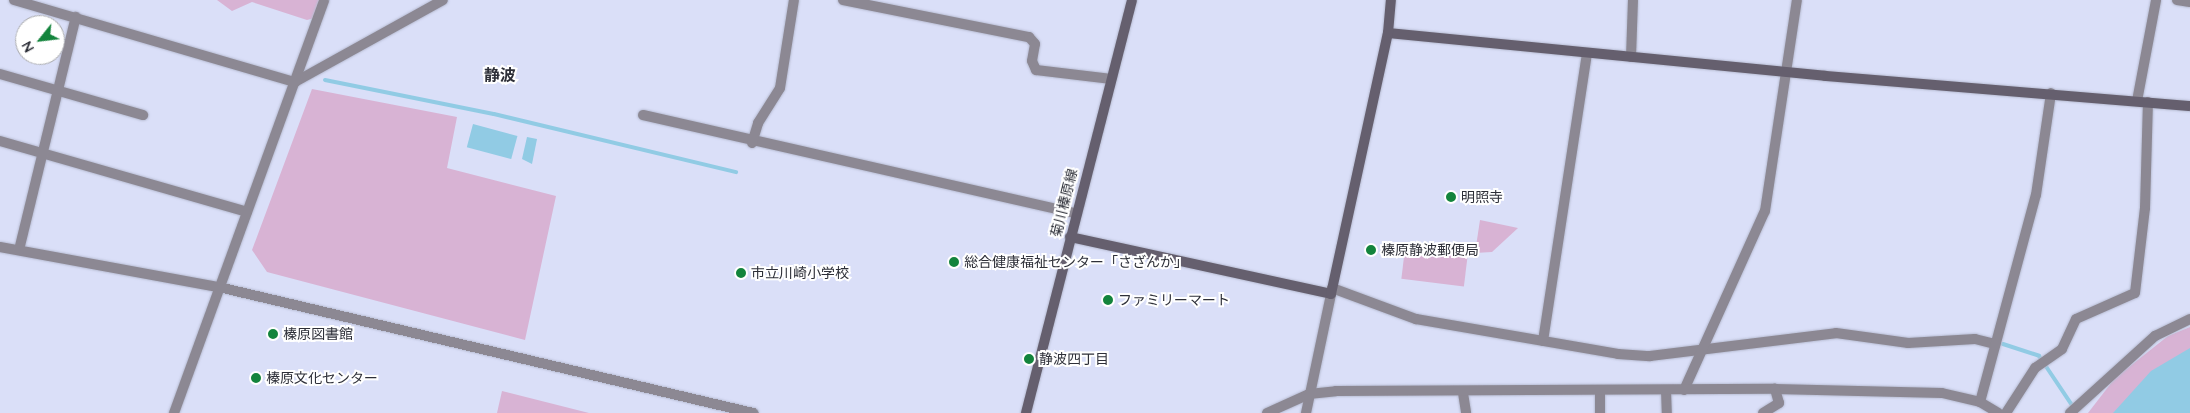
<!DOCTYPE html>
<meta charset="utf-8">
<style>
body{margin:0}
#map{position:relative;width:2190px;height:413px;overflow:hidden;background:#dadff8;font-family:Quicksand,"Noto Sans JP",sans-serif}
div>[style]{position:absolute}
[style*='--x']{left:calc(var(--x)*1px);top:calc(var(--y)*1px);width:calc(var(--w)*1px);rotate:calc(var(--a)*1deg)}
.green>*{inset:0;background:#d8b3d4;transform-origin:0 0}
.water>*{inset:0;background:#91cbe4;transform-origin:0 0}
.stream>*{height:4px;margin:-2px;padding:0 2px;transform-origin:2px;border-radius:2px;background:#91cbe4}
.roads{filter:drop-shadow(0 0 1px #b7bcd2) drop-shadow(0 0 1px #b7bcd2)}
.street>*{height:10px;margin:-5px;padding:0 5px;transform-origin:5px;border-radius:5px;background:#8c8893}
.secondary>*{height:10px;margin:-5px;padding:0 5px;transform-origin:5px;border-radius:5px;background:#655f6e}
.dots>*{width:14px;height:14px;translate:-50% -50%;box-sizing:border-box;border:2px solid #fff;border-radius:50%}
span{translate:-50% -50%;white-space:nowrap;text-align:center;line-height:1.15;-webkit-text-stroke:4px #fff;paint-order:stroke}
.poi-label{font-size:14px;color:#2d2f38}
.left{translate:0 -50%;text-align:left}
.street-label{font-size:14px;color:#2d2f38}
.quarter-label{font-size:16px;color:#2d2f38;font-weight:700}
.north{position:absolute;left:15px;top:15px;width:50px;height:50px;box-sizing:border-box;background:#fff;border:1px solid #abacaf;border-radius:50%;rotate:241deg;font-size:14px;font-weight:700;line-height:20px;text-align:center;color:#2d2f38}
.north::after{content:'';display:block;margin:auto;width:18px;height:22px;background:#13843c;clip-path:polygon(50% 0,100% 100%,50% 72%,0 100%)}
</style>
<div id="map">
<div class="green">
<i style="clip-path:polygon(217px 0,323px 0,322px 16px,307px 20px,252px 2px,232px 11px)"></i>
<i style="clip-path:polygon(312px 89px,457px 117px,447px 168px,556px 196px,525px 340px,267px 272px,252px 250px)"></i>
<i style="clip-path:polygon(1480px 220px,1518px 228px,1492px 252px,1475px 253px)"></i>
<i style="left:1405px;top:249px;width:63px;height:30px;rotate:7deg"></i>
<i style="clip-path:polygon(2190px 327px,2190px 413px,2088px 413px,2115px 378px,2168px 336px)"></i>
<i style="clip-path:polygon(502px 391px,589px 413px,497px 413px)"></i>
</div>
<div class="water">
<i style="left:473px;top:124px;width:46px;height:24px;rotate:15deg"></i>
<i style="clip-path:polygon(527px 137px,537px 139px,532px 164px,522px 159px)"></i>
<i style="clip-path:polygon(2190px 348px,2190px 413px,2113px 413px,2151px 371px)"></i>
</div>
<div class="stream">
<i style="--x:325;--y:80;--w:172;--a:11.4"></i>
<i style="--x:494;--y:114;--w:249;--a:13.5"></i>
<i style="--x:2003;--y:344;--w:38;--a:18"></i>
<i style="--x:2039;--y:356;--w:63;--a:56.1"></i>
</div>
<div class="roads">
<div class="street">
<i style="--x:14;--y:0;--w:293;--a:16.3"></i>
<i style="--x:295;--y:82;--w:169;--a:-29"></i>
<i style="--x:843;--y:0;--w:190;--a:11.3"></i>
<i style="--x:1029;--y:37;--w:9;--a:49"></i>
<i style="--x:1035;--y:44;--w:17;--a:100"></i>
<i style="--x:1032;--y:61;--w:10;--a:66"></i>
<i style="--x:1036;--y:70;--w:76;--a:6.8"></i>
<i style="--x:2177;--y:0;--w:13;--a:9"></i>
<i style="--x:1631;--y:57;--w:57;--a:-88"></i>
<i style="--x:0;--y:74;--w:149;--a:16"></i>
<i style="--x:2137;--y:101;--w:103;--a:-79.3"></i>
<i style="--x:643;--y:115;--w:444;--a:12.8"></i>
<i style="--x:0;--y:141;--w:257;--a:16"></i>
<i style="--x:752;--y:143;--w:21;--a:-73"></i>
<i style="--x:758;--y:123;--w:41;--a:-57.8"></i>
<i style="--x:780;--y:88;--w:89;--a:-81"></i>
<i style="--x:0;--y:247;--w:227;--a:10.4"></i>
<i style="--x:223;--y:288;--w:545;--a:13.27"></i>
<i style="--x:19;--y:250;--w:240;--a:-76.3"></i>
<i style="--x:1332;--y:288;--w:90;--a:20.3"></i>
<i style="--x:1416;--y:319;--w:205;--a:9.8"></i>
<i style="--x:1618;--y:354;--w:32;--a:4"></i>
<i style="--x:1650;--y:356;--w:187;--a:-7"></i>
<i style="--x:1836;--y:333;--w:73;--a:7.9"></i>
<i style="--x:1908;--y:343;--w:67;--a:-3.4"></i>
<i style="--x:1975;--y:339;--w:21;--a:14"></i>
<i style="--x:1543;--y:341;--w:291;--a:-81.3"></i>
<i style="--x:1600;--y:390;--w:23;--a:90"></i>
<i style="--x:1666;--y:390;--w:23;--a:88"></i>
<i style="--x:1684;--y:390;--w:196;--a:-65.7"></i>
<i style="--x:1765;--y:211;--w:213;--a:-81.4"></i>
<i style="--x:1463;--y:393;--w:20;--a:81"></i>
<i style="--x:1980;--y:402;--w:214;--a:-74.9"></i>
<i style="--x:2036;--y:195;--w:103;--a:-81.6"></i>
<i style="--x:174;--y:413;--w:439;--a:-70"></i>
<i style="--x:1267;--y:413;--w:46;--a:-24.3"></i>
<i style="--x:1309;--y:394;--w:27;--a:-6"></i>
<i style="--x:1336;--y:391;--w:439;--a:-0.3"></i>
<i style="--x:1775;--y:389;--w:167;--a:1.4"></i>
<i style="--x:1942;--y:393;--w:39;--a:13"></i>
<i style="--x:1980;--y:402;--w:21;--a:31"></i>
<i style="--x:1306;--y:413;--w:122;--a:-78.1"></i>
<i style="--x:1763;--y:413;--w:19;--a:-32"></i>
<i style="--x:1779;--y:403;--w:15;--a:-106"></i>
<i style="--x:2006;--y:413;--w:54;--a:-57.2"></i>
<i style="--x:2035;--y:368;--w:33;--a:-35"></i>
<i style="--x:2062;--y:349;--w:33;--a:-65"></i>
<i style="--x:2076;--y:319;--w:64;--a:-23.8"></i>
<i style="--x:2135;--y:293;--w:86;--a:-83.3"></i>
<i style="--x:2145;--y:208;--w:106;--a:-88.4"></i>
<i style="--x:2070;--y:413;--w:115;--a:-42.2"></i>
<i style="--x:2155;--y:336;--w:39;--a:-26"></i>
</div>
<div class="secondary">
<i style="--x:1388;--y:33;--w:439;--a:5.6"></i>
<i style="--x:1825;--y:76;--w:366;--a:4.7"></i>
<i style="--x:1070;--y:237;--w:267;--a:12.3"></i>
<i style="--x:1331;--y:294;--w:267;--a:-77.7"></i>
<i style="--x:1388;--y:33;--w:33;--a:-85"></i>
<i style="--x:1026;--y:413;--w:426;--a:-75.6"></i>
</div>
</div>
<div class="dots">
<i style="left:1451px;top:197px;background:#13843c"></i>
<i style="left:1371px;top:250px;background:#13843c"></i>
<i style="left:954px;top:262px;background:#13843c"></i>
<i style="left:741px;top:273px;background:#13843c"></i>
<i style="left:1108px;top:300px;background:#13843c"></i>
<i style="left:273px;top:334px;background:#13843c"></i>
<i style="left:1029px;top:359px;background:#13843c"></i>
<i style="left:256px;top:378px;background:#13843c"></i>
</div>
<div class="poi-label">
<span class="left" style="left:1461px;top:197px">明照寺</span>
<span class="left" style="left:1381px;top:250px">榛原静波郵便局</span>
<span class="left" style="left:964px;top:262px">総合健康福祉センター「さざんか」</span>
<span class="left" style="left:751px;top:273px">市立川崎小学校</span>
<span class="left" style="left:1118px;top:300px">ファミリーマート</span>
<span class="left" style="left:283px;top:334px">榛原図書館</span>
<span class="left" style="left:1039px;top:359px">静波四丁目</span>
<span class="left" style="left:266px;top:378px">榛原文化センター</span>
</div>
<div class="street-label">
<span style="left:1064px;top:203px;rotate:-76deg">菊川榛原線</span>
</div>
<div class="quarter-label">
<span style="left:500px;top:75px">静波</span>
</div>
<div class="north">N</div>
</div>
